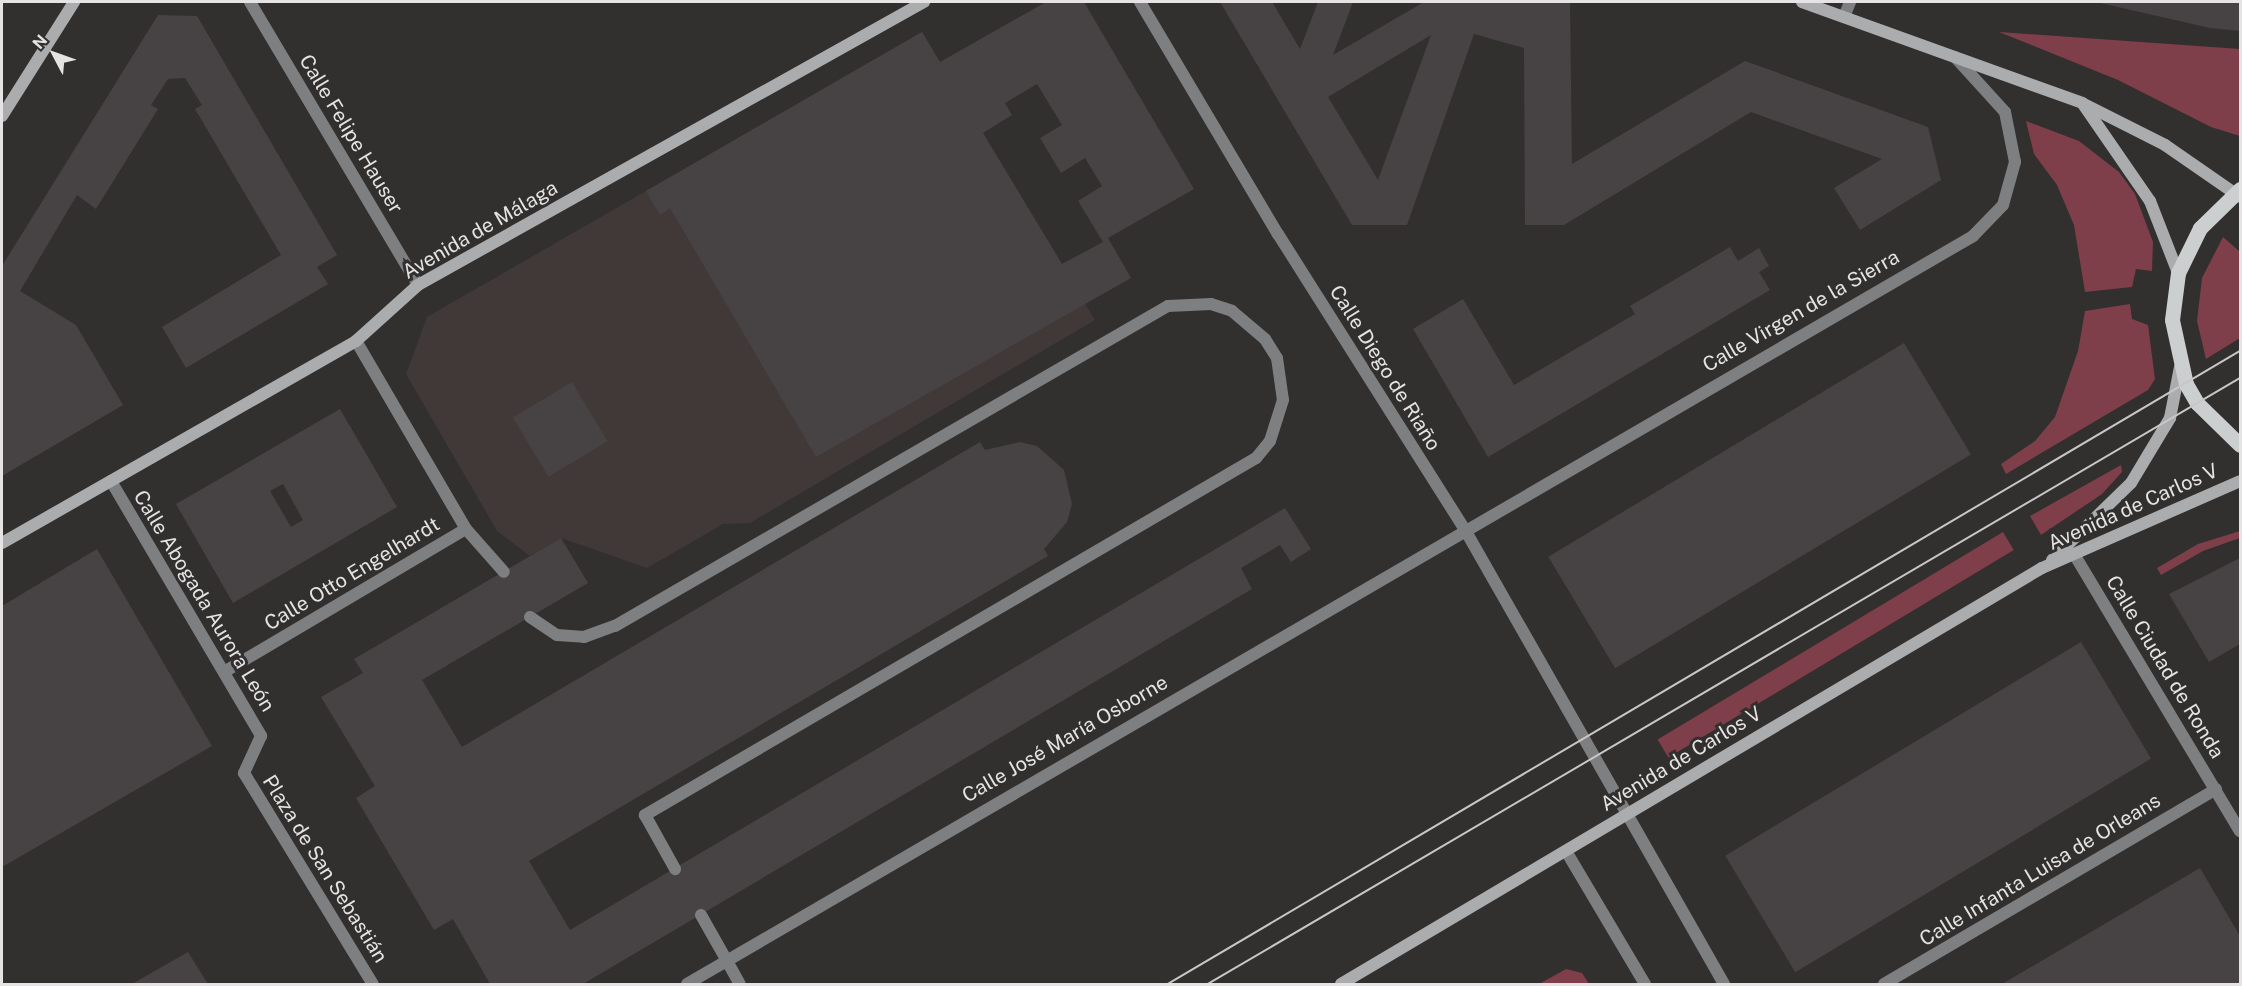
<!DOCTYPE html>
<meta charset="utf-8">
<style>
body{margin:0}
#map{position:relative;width:2242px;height:986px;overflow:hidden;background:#322f2f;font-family:"Public Sans",sans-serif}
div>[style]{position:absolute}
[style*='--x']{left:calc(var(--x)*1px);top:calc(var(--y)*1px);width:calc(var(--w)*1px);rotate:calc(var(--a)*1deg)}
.built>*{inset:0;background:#413838}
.green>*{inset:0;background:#7e3e4a;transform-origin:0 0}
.building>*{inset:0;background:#474344;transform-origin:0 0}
.lane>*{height:12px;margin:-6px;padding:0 6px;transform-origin:6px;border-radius:6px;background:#7e7f80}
.street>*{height:12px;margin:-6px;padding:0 6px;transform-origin:6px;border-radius:6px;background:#7e7f80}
.secondary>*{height:12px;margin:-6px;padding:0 6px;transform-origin:6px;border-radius:6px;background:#aaacad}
.primary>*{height:15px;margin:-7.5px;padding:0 7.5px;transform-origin:7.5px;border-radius:7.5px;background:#cbcfcf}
.tram>*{height:1.5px;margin:-0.75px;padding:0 0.75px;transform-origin:0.75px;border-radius:0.75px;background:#c8c6c6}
span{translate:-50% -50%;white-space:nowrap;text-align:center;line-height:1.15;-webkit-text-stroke:6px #322f2f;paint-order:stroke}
.street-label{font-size:20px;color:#e5e3e3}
.frame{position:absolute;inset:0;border:3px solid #e5e3e3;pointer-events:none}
.north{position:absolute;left:24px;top:24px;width:60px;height:60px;-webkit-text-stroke:4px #322f2f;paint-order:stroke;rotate:311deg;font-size:16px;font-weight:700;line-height:24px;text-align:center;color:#e5e3e3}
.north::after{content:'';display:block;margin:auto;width:21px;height:27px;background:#e5e3e3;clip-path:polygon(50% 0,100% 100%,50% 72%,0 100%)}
</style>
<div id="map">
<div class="built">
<i style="clip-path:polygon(922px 32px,1095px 320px,750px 523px,723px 524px,647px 568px,561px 538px,530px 556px,497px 531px,406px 374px,427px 317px)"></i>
</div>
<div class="green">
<i style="clip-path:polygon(1999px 32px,2240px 49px,2240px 136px,2211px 127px,2118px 80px)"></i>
<i style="clip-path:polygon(2026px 121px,2079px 141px,2119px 172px,2135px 194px,2153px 242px,2152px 271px,2136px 269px,2132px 287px,2085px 292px,2074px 225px,2057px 185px,2034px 154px)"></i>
<i style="clip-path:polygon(2223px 237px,2240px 252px,2240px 338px,2206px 359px,2197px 321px,2202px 278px)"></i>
<i style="clip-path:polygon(2130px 304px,2132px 319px,2148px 325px,2155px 379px,2148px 390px,2006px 474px,2001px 464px,2035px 441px,2055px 417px,2078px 351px,2085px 311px)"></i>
<i style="clip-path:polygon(2121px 465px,2122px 472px,2102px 494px,2041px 535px,2030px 516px)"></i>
<i style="clip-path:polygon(2240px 531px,2240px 538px,2203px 551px,2161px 575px,2157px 568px,2198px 544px)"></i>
<i style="left:2003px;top:532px;width:21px;height:403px;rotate:59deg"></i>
<i style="clip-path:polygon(1566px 969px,1582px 973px,1589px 984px,1539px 984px)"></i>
</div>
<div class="building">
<i style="clip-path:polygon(evenodd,1046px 2px,1084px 2px,1194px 189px,1108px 238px,1131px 278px,816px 457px,670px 208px,660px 215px,646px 191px,922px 32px,940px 62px,1046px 2px,1037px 84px,1062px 125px,1040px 138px,1061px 173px,1085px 158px,1102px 186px,1078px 201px,1103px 242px,1062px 264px,983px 133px,1012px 115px,1005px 103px,1037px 84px)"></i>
<i style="clip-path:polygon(evenodd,1220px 2px,1272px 2px,1300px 49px,1318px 2px,1353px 2px,1333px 55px,1424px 2px,1570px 2px,1572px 164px,1745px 61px,1928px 127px,1941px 180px,1860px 230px,1834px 188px,1882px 159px,1751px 112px,1564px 225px,1525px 225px,1524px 48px,1474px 34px,1407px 225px,1352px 225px,1220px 2px,1431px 35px,1378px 180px,1328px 97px,1431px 35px)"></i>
<i style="clip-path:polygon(2096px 2px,2240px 2px,2240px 31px,2210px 28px)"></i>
<i style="clip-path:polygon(158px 15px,197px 16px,337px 255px,317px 267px,328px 284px,186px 368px,162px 327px,281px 255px,195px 109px,202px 105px,185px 78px,168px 79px,151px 105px,158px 109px,96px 209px,77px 195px,20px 291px,76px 325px,123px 405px,2px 476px,2px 266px)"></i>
<i style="clip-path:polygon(1730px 247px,1738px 261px,1759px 248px,1769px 266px,1759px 272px,1770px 290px,1488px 457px,1413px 329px,1463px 299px,1514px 385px,1635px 314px,1630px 306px)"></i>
<i style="left:1904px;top:343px;width:130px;height:415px;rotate:59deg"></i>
<i style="left:572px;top:382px;width:69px;height:69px;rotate:59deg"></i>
<i style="clip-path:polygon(evenodd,340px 409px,397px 507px,233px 603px,176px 504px,340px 409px,283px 484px,303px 520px,291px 527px,270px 491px,283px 484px)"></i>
<i style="clip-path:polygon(980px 442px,985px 450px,1020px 442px,1037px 446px,1064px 470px,1072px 504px,1067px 522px,1044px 549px,1048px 556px,529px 861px,570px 930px,1285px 508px,1311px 549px,1291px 562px,1280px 545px,1241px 568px,1252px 589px,583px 984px,490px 984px,453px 919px,434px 930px,356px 798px,375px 786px,321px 697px,363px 673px,354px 659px,561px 538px,588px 583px,422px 680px,462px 747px)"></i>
<i style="clip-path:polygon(97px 549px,212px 746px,2px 867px,2px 606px)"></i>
<i style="clip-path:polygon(2240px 558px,2240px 644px,2209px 662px,2169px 594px)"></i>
<i style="left:2081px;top:642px;width:136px;height:415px;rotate:59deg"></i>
<i style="clip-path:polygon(2200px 868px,2240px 936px,2240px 984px,2002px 984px)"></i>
<i style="clip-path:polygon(188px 952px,208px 984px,132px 984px)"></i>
</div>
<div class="lane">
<i style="--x:466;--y:529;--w:57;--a:48.5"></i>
<i style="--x:530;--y:617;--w:32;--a:34"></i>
<i style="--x:557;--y:635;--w:27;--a:4"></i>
<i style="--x:584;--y:637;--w:33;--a:-20"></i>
<i style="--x:615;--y:626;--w:639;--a:-30.06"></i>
<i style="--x:1168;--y:306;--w:43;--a:-2.7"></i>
<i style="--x:1211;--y:304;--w:22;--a:18"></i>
<i style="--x:1232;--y:311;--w:43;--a:40.3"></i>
<i style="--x:1265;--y:339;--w:22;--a:58"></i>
<i style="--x:1277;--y:358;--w:42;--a:81.9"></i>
<i style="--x:1283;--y:400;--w:43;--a:107.6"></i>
<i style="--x:1270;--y:441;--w:22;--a:129"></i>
<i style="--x:1256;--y:458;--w:708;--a:149.7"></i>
<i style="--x:645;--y:815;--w:62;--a:60.9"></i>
<i style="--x:701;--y:915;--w:53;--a:60.5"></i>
</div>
<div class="street">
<i style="--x:250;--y:2;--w:329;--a:59.3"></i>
<i style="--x:1140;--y:2;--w:270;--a:59.3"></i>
<i style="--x:1278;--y:234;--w:348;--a:57.7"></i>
<i style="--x:1464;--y:528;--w:525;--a:60.31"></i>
<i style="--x:1844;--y:17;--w:16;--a:-68"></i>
<i style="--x:111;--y:481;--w:296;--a:59.5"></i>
<i style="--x:261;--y:736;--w:41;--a:114.7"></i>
<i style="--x:244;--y:773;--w:247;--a:58.6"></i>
<i style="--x:2074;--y:554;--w:323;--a:59.1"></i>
<i style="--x:224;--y:672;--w:281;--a:-30.6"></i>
<i style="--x:466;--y:529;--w:218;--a:-120.3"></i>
<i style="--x:1566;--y:851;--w:155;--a:59.3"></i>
<i style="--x:727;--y:961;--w:26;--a:61"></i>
<i style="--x:687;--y:984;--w:1488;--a:-30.18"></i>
<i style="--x:1973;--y:236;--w:43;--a:-45.9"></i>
<i style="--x:2003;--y:205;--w:45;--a:-74.4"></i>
<i style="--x:2015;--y:162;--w:51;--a:-101.3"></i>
<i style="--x:2005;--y:112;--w:74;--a:-132.3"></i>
<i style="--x:1884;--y:984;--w:385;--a:-30.4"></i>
</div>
<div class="secondary">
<i style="--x:1802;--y:2;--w:298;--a:19.8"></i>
<i style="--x:2082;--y:103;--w:93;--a:26.8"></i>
<i style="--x:2165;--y:145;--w:91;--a:34.7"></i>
<i style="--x:2083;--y:104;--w:118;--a:55.4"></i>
<i style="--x:2150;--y:201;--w:77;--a:68.7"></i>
<i style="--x:2;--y:116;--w:135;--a:-57.7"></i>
<i style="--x:2;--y:543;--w:408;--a:-29.7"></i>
<i style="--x:356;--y:341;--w:84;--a:-42.1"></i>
<i style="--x:418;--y:285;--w:580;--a:-29.22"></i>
<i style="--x:2052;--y:560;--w:110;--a:-44.3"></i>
<i style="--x:2131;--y:483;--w:76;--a:-59"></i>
<i style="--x:2170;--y:418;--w:52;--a:-78.9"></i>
<i style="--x:1341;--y:984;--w:815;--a:-30.69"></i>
<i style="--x:2042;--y:568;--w:216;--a:-23.7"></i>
</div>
<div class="primary">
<i style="--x:2240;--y:189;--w:56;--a:135.7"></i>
<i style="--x:2200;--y:228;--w:50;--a:116.1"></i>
<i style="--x:2178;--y:273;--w:47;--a:97.3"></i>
<i style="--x:2172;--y:320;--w:66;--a:77.7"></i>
<i style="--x:2186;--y:384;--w:22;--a:60"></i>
<i style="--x:2197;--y:403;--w:60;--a:44.3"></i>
</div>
<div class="tram">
<i style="--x:1168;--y:984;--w:1245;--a:-30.56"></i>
<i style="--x:1208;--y:984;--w:1197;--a:-30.42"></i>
</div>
<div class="street-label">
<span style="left:351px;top:134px;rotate:59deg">Calle Felipe Hauser</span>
<span style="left:480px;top:230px;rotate:-30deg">Avenida de Málaga</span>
<span style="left:1801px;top:311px;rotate:-30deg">Calle Virgen de la Sierra</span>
<span style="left:1385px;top:368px;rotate:58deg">Calle Diego de Riaño</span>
<span style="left:2133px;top:507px;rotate:-24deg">Avenida de Carlos V</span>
<span style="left:352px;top:574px;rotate:-31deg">Calle Otto Engelhardt</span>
<span style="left:204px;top:601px;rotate:59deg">Calle Abogada Aurora León</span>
<span style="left:2165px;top:667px;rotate:59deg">Calle Ciudad de Ronda</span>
<span style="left:1065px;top:739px;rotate:-30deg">Calle José María Osborne</span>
<span style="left:1681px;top:759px;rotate:-31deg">Avenida de Carlos V</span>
<span style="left:325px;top:869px;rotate:58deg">Plaza de San Sebastián</span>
<span style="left:2040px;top:870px;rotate:-31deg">Calle Infanta Luisa de Orleans</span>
</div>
<div class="frame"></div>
<div class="north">N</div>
</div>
